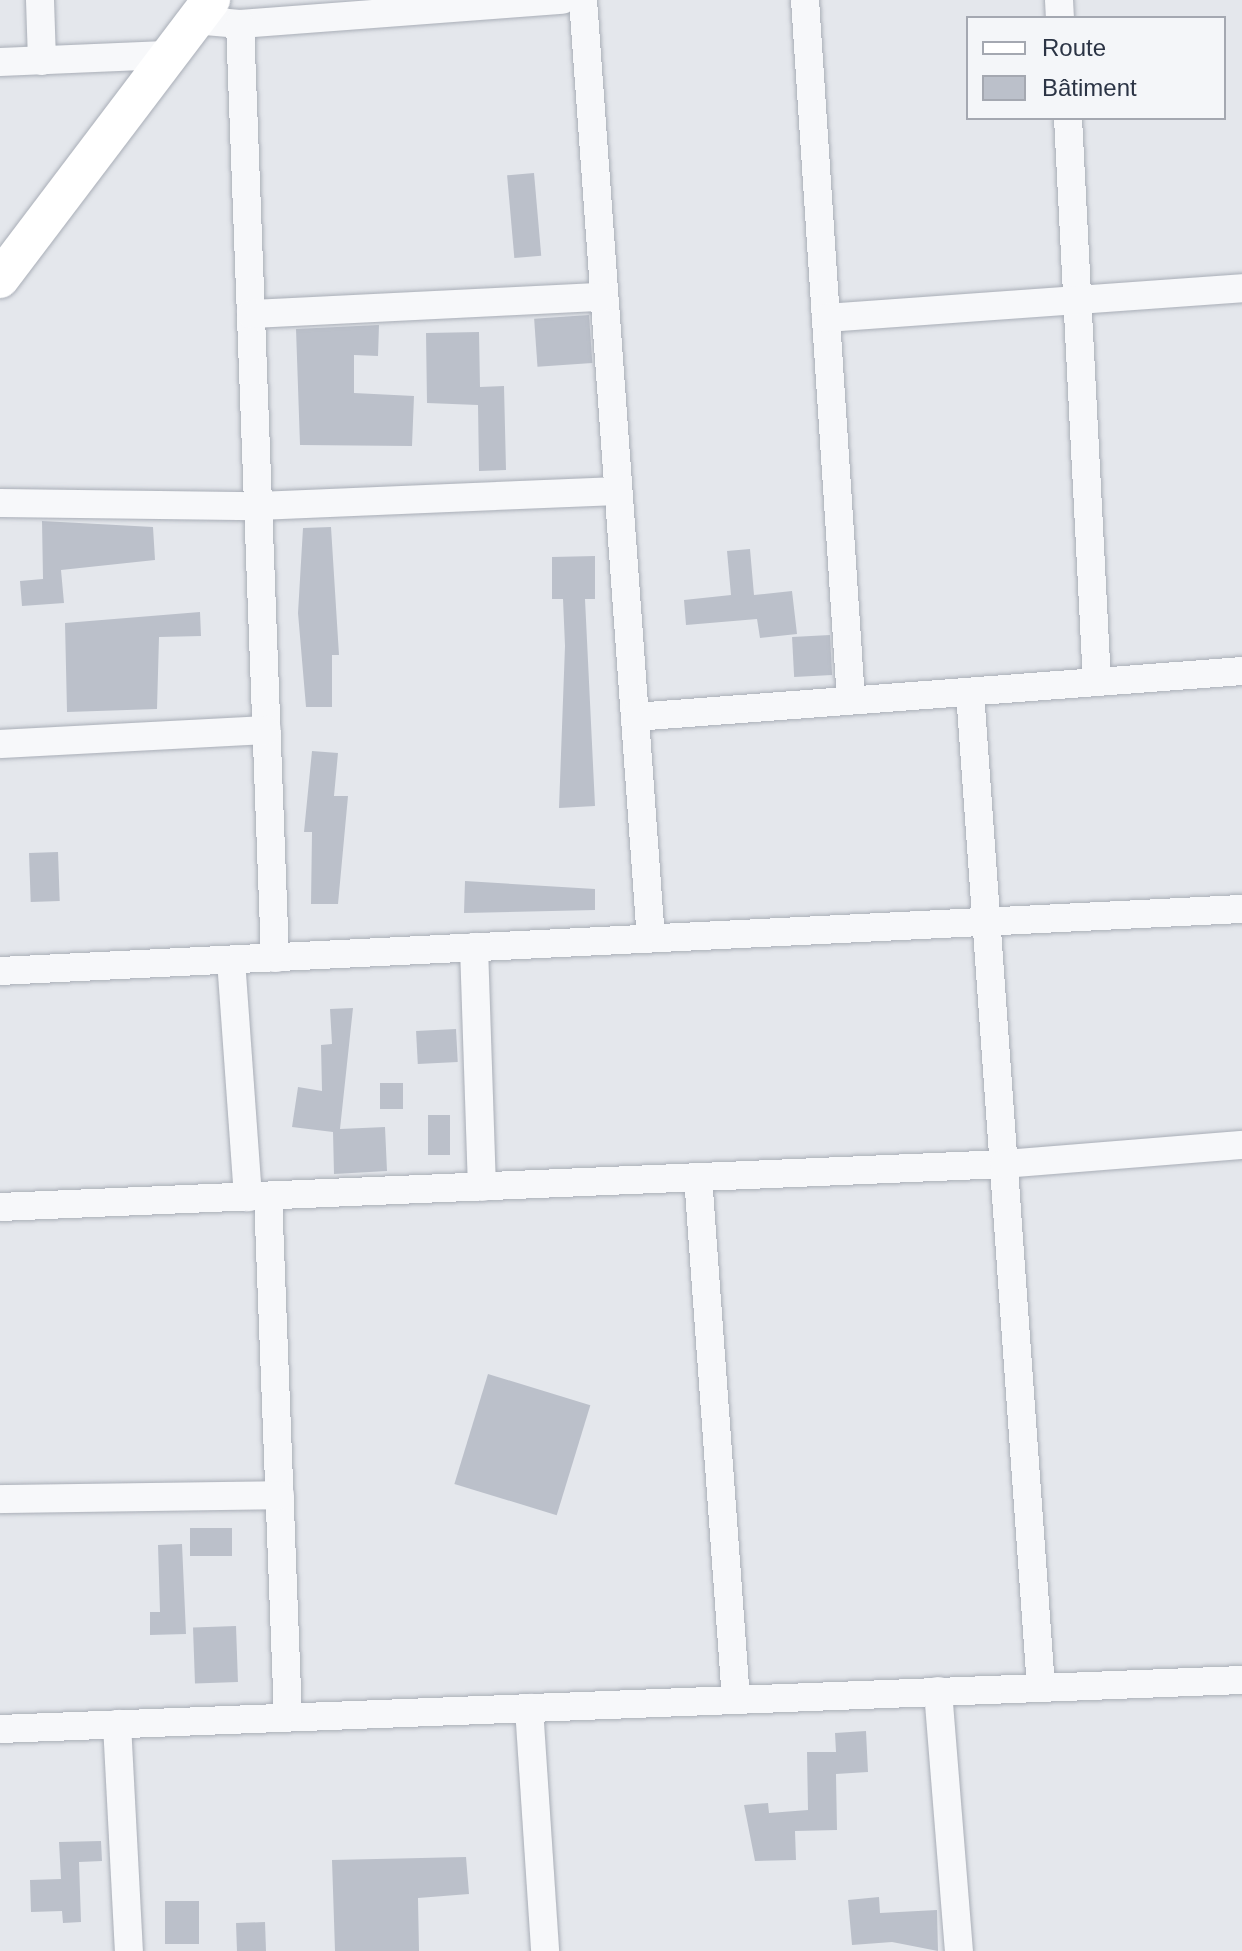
<!DOCTYPE html>
<meta charset="utf-8">
<style>
body{margin:0}
#map{position:relative;width:1242px;height:1951px;overflow:hidden;background:#e4e7ec;font-family:Helvetica,sans-serif}
div>[style]{position:absolute}
[style*='--x']{left:calc(var(--x)*1px);top:calc(var(--y)*1px);width:calc(var(--w)*1px);rotate:calc(var(--a)*1deg)}
.building>*{inset:0;background:#bbc0ca;transform-origin:0 0}
.roads{filter:drop-shadow(0 0 2px #a9aeb7) drop-shadow(0 0 2px #a9aeb7)}
.street>*{height:28px;margin:-14px;padding:0 14px;transform-origin:14px;border-radius:14px;background:#f7f8fa}
.secondary>*{height:38px;margin:-19px;padding:0 19px;transform-origin:19px;border-radius:19px;background:#fff}
span{translate:-50% -50%;white-space:nowrap;text-align:center;line-height:1.15;-webkit-text-stroke:6px #f4f6f9;paint-order:stroke}
.legend{position:absolute;left:966px;top:16px;width:260px;height:104px;box-sizing:border-box;background:#f4f6f9;border:2px solid #a4a8b1;margin:0;padding:10px 14px;list-style:none;font-size:24px;color:#2b3445}
.legend li{display:flex;align-items:center;gap:16px;height:40px}
.legend b{width:40px;border:2px solid #a4a8b1}
</style>
<div id="map">
<div class="building">
<i style="left:534px;top:173px;width:83px;height:27px;rotate:85deg"></i>
<i style="left:589px;top:315px;width:48px;height:55px;rotate:86deg"></i>
<i style="clip-path:polygon(379px 325px,378px 356px,354px 355px,354px 393px,414px 396px,412px 446px,300px 445px,296px 329px)"></i>
<i style="clip-path:polygon(479px 332px,480px 387px,504px 386px,506px 470px,479px 471px,478px 405px,427px 403px,426px 333px)"></i>
<i style="clip-path:polygon(42px 521px,153px 527px,155px 560px,61px 570px,64px 603px,22px 606px,20px 581px,43px 579px)"></i>
<i style="clip-path:polygon(331px 527px,339px 655px,332px 655px,332px 707px,306px 707px,298px 613px,303px 528px)"></i>
<i style="clip-path:polygon(750px 549px,754px 595px,792px 591px,797px 634px,760px 638px,757px 619px,686px 625px,684px 600px,731px 595px,727px 551px)"></i>
<i style="clip-path:polygon(595px 556px,595px 599px,585px 599px,595px 806px,559px 808px,565px 646px,563px 599px,552px 599px,552px 557px)"></i>
<i style="clip-path:polygon(200px 612px,201px 636px,159px 637px,157px 709px,67px 712px,65px 623px)"></i>
<i style="left:830px;top:635px;width:40px;height:38px;rotate:87deg"></i>
<i style="clip-path:polygon(312px 751px,338px 753px,334px 796px,348px 796px,338px 904px,311px 904px,312px 832px,304px 832px)"></i>
<i style="left:58px;top:852px;width:49px;height:29px;rotate:88deg"></i>
<i style="clip-path:polygon(465px 881px,595px 889px,595px 910px,464px 913px)"></i>
<i style="clip-path:polygon(353px 1008px,340px 1129px,385px 1127px,387px 1171px,334px 1174px,333px 1132px,292px 1127px,298px 1087px,322px 1091px,321px 1045px,332px 1044px,330px 1009px)"></i>
<i style="left:456px;top:1029px;width:33px;height:40px;rotate:87deg"></i>
<i style="left:403px;top:1083px;width:26px;height:23px;rotate:90deg"></i>
<i style="left:428px;top:1115px;width:22px;height:40px"></i>
<i style="left:488px;top:1374px;width:107px;height:115px;rotate:17deg"></i>
<i style="left:190px;top:1528px;width:42px;height:28px"></i>
<i style="clip-path:polygon(182px 1544px,186px 1634px,150px 1635px,150px 1612px,160px 1612px,158px 1545px)"></i>
<i style="left:236px;top:1626px;width:56px;height:43px;rotate:88deg"></i>
<i style="clip-path:polygon(866px 1731px,868px 1772px,836px 1774px,837px 1830px,795px 1831px,796px 1860px,755px 1861px,744px 1805px,768px 1803px,769px 1813px,808px 1810px,807px 1752px,836px 1752px,835px 1733px)"></i>
<i style="clip-path:polygon(101px 1841px,102px 1861px,79px 1862px,81px 1922px,63px 1923px,62px 1911px,31px 1912px,30px 1880px,61px 1879px,59px 1842px)"></i>
<i style="clip-path:polygon(466px 1857px,469px 1894px,418px 1898px,419px 1951px,335px 1951px,332px 1860px)"></i>
<i style="clip-path:polygon(879px 1897px,880px 1913px,937px 1910px,938px 1951px,892px 1942px,852px 1945px,848px 1900px)"></i>
<i style="left:165px;top:1901px;width:34px;height:43px"></i>
<i style="left:265px;top:1922px;width:29px;height:29px;rotate:88deg"></i>
</div>
<div class="roads">
<div class="street">
<i style="--x:40;--y:0;--w:61;--a:88.1"></i>
<i style="--x:583;--y:0;--w:941;--a:85.86"></i>
<i style="--x:805;--y:0;--w:702;--a:86.24"></i>
<i style="--x:1059;--y:0;--w:18;--a:87"></i>
<i style="--x:194;--y:20;--w:46;--a:5"></i>
<i style="--x:240;--y:24;--w:323;--a:-4.3"></i>
<i style="--x:240;--y:24;--w:935;--a:87.85"></i>
<i style="--x:0;--y:62;--w:166;--a:-2.4"></i>
<i style="--x:1068;--y:118;--w:565;--a:87.06"></i>
<i style="--x:251;--y:314;--w:353;--a:-2.8"></i>
<i style="--x:826;--y:318;--w:417;--a:-4.1"></i>
<i style="--x:0;--y:503;--w:258;--a:0.7"></i>
<i style="--x:258;--y:506;--w:360;--a:-2.4"></i>
<i style="--x:970;--y:692;--w:998;--a:85.92"></i>
<i style="--x:635;--y:717;--w:609;--a:-4.33"></i>
<i style="--x:0;--y:744;--w:267;--a:-3"></i>
<i style="--x:474;--y:947;--w:240;--a:88.1"></i>
<i style="--x:231;--y:960;--w:238;--a:85.9"></i>
<i style="--x:0;--y:971;--w:1244;--a:-2.86"></i>
<i style="--x:698;--y:1177;--w:524;--a:85.84"></i>
<i style="--x:268;--y:1196;--w:521;--a:87.8"></i>
<i style="--x:0;--y:1207;--w:1005;--a:-2.45"></i>
<i style="--x:1004;--y:1164;--w:239;--a:-4.6"></i>
<i style="--x:0;--y:1499;--w:280;--a:-0.8"></i>
<i style="--x:938;--y:1691;--w:261;--a:85.4"></i>
<i style="--x:529;--y:1708;--w:244;--a:86.2"></i>
<i style="--x:117;--y:1724;--w:227;--a:87"></i>
<i style="--x:0;--y:1729;--w:1243;--a:-2.26"></i>
</div>
<div class="secondary">
<i style="--x:0;--y:279;--w:350;--a:-52.9"></i>
</div>
</div>
<ul class="legend">
<li><b style="height:10px;background:#fff"></b>Route</li>
<li><b style="height:22px;background:#bbc0ca"></b>Bâtiment</li>
</ul>
</div>
